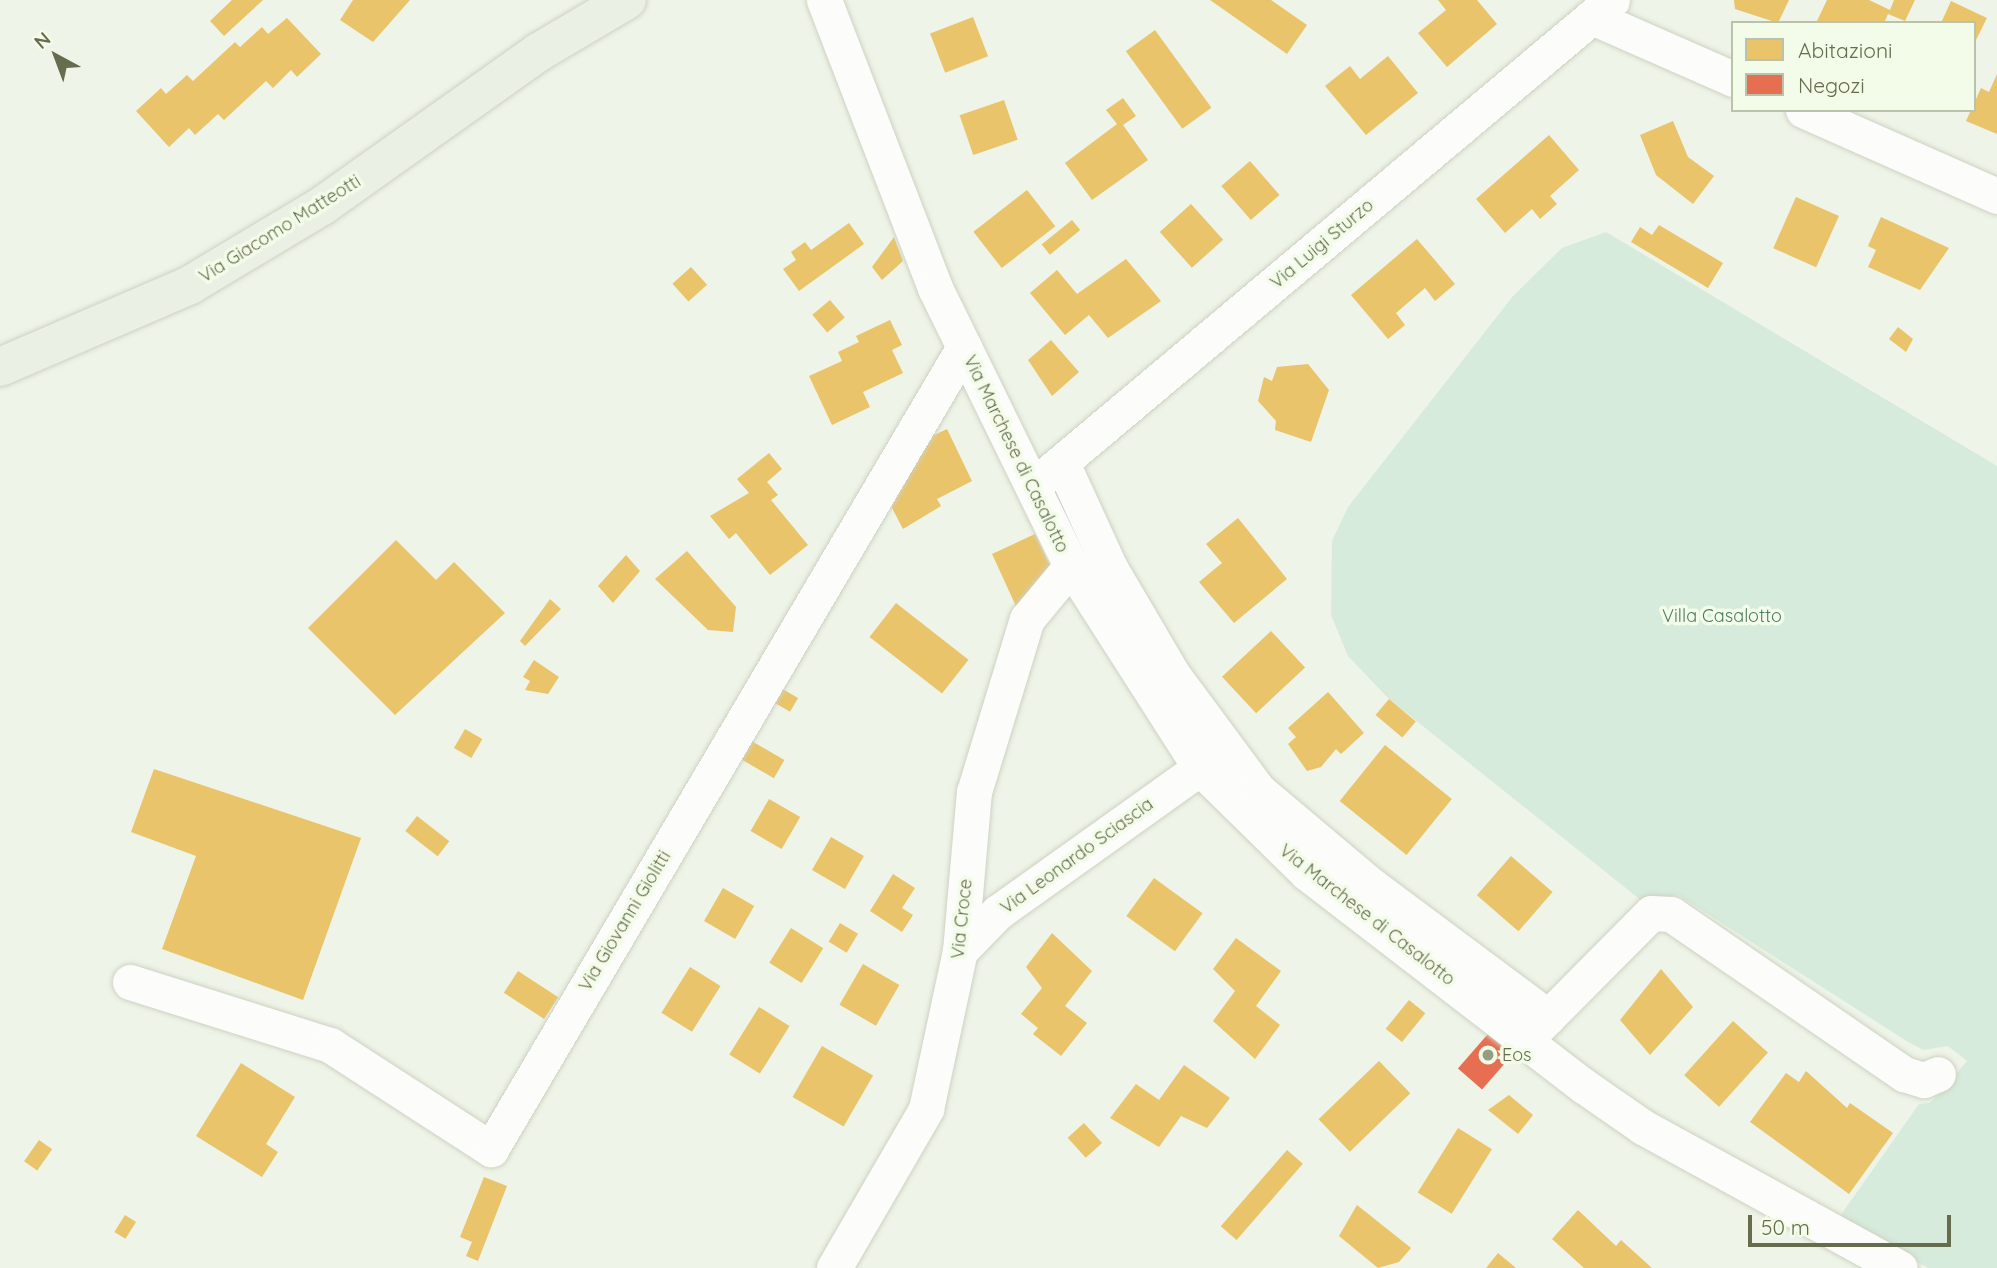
<!DOCTYPE html>
<style>
body{margin:0}
#map{position:relative;width:1997px;height:1268px;overflow:hidden;background:#eef4e7;font-family:Quicksand,sans-serif}
div>[style]{position:absolute}
[style*='--x']{left:calc(var(--x)*1px);top:calc(var(--y)*1px);width:calc(var(--w)*1px);rotate:calc(var(--a)*1deg)}
.green>*{inset:0;background:#d6ebdb}
.homes>*{inset:0;background:#e9c46a;transform-origin:0 0}
.shops>*{inset:0;background:#e76f51;transform-origin:0 0}
.roads{filter:drop-shadow(0 0 2px #cdd2c3) drop-shadow(0 0 2px #cdd2c3)}
.minor>*{height:35px;margin:-17.5px;padding:0 17.5px;transform-origin:17.5px;border-radius:17.5px;background:#fcfdfb}
.major>*{height:38px;margin:-19px;padding:0 19px;transform-origin:19px;border-radius:19px;background:#eaf0e4}
.dots>*{width:19px;height:19px;translate:-50% -50%;box-sizing:border-box;border:4px solid #f2fce8;border-radius:50%}
span{translate:-50% -50%;white-space:nowrap;text-align:center;line-height:1.15;-webkit-text-stroke:7px #f2fce8;paint-order:stroke}
.street-label{font-size:18px;color:#656d4c}
.park-label{font-size:18px;color:#4c7c68}
.poi-label{font-size:18px;color:#656d4c}
.left{translate:0 -50%;text-align:left}
.legend{position:absolute;left:1731px;top:21px;width:245px;height:91px;box-sizing:border-box;background:#f2fce8;border:2px solid #bac3aa;margin:0;padding:9px 12px;list-style:none;font-size:21px;color:#656d4c}
.legend li{display:flex;align-items:center;gap:14px;height:35px}
.legend b{width:35px;border:2px solid #bac3aa}
.north{position:absolute;left:21px;top:21px;width:70px;height:70px;-webkit-text-stroke:5px #f2fce8;paint-order:stroke;rotate:319deg;font-size:19px;font-weight:700;line-height:28px;text-align:center;color:#656d4c}
.north::after{content:'';display:block;margin:auto;width:24px;height:32px;background:#656d4c;clip-path:polygon(50% 0,100% 100%,50% 72%,0 100%)}
.scale{position:absolute;left:1748px;top:1215px;width:203px;height:32px;box-sizing:border-box;border:4px solid #656d4c;border-top:0;padding-left:9px;font-size:21px;line-height:24px;white-space:nowrap;color:#656d4c;-webkit-text-stroke:5px #f2fce8;paint-order:stroke}
</style>
<div id="map">
<div class="green">
<i style="clip-path:polygon(1606px 232px,1997px 466px,1997px 1268px,1928px 1268px,1838px 1219px,1919px 1104px,1930px 1103px,1967px 1061px,1948px 1046px,1923px 1050px,1905px 1040px,1678px 895px,1642px 901px,1389px 699px,1348px 656px,1331px 615px,1332px 541px,1348px 507px,1513px 296px,1562px 248px)"></i>
</div>
<div class="homes">
<i style="clip-path:polygon(232px 0,263px 0,224px 36px,210px 21px)"></i>
<i style="clip-path:polygon(353px 0,410px 0,373px 42px,340px 20px)"></i>
<i style="clip-path:polygon(1210px 0,1271px 0,1307px 25px,1287px 54px)"></i>
<i style="clip-path:polygon(1438px 0,1477px 0,1497px 24px,1447px 67px,1418px 33px,1446px 10px)"></i>
<i style="clip-path:polygon(1734px 0,1789px 0,1778px 23px,1735px 9px)"></i>
<i style="clip-path:polygon(1827px 0,1869px 0,1890px 10px,1894px 0,1915px 0,1905px 21px,1888px 14px,1884px 23px,1816px 23px)"></i>
<i style="clip-path:polygon(1951px 1px,1987px 18px,1974px 44px,1974px 23px,1941px 23px)"></i>
<i style="left:973px;top:17px;width:42px;height:46px;rotate:69deg"></i>
<i style="clip-path:polygon(287px 18px,321px 54px,297px 77px,291px 70px,273px 88px,266px 81px,224px 120px,218px 114px,195px 135px,189px 128px,169px 147px,136px 111px,161px 88px,166px 94px,187px 75px,193px 81px,235px 42px,240px 47px,262px 27px,268px 34px)"></i>
<i style="left:1155px;top:30px;width:96px;height:36px;rotate:54deg"></i>
<i style="clip-path:polygon(1388px 56px,1418px 93px,1366px 135px,1325px 86px,1350px 66px,1360px 79px)"></i>
<i style="clip-path:polygon(1997px 74px,1997px 134px,1966px 121px,1981px 88px,1989px 92px)"></i>
<i style="clip-path:polygon(1123px 98px,1136px 116px,1123px 125px,1148px 160px,1092px 200px,1065px 163px,1117px 124px,1106px 110px)"></i>
<i style="left:1004px;top:100px;width:42px;height:47px;rotate:71deg"></i>
<i style="clip-path:polygon(1673px 121px,1688px 157px,1714px 176px,1693px 204px,1656px 175px,1640px 135px)"></i>
<i style="clip-path:polygon(1549px 135px,1579px 170px,1550px 196px,1557px 204px,1540px 219px,1532px 209px,1505px 233px,1476px 199px)"></i>
<i style="left:1250px;top:161px;width:45px;height:38px;rotate:49deg"></i>
<i style="left:1027px;top:190px;width:46px;height:68px;rotate:52deg"></i>
<i style="left:1796px;top:197px;width:47px;height:56px;rotate:24deg"></i>
<i style="left:1191px;top:204px;width:48px;height:42px;rotate:48deg"></i>
<i style="clip-path:polygon(1881px 217px,1949px 248px,1920px 290px,1868px 267px,1876px 250px,1868px 246px)"></i>
<i style="left:1072px;top:220px;width:13px;height:39px;rotate:51deg"></i>
<i style="clip-path:polygon(849px 223px,864px 244px,799px 291px,783px 269px,796px 260px,791px 252px,805px 242px,811px 250px)"></i>
<i style="clip-path:polygon(1659px 225px,1723px 263px,1708px 288px,1631px 242px,1640px 227px,1652px 235px)"></i>
<i style="clip-path:polygon(894px 237px,903px 261px,882px 280px,872px 267px)"></i>
<i style="clip-path:polygon(1417px 239px,1455px 284px,1435px 301px,1425px 288px,1396px 313px,1405px 325px,1388px 339px,1351px 295px)"></i>
<i style="clip-path:polygon(1126px 259px,1161px 301px,1108px 338px,1089px 315px,1065px 335px,1030px 293px,1057px 270px,1077px 294px)"></i>
<i style="left:691px;top:267px;width:24px;height:25px;rotate:48deg"></i>
<i style="left:830px;top:300px;width:23px;height:23px;rotate:50deg"></i>
<i style="clip-path:polygon(890px 320px,902px 345px,892px 350px,903px 373px,863px 392px,870px 407px,832px 425px,809px 376px,842px 361px,838px 352px,859px 342px,856px 336px)"></i>
<i style="clip-path:polygon(1898px 327px,1913px 339px,1906px 352px,1889px 339px)"></i>
<i style="clip-path:polygon(1051px 340px,1079px 372px,1052px 396px,1028px 360px)"></i>
<i style="clip-path:polygon(1308px 364px,1329px 390px,1311px 442px,1275px 430px,1276px 421px,1258px 401px,1264px 377px,1272px 381px,1277px 367px)"></i>
<i style="clip-path:polygon(947px 429px,972px 481px,937px 499px,941px 506px,903px 529px,890px 504px,928px 438px)"></i>
<i style="clip-path:polygon(769px 453px,782px 469px,767px 482px,778px 495px,771px 500px,808px 545px,770px 575px,736px 533px,729px 539px,710px 516px,749px 493px,737px 479px)"></i>
<i style="clip-path:polygon(1238px 518px,1287px 579px,1234px 623px,1199px 582px,1222px 563px,1206px 544px)"></i>
<i style="clip-path:polygon(1035px 534px,1053px 572px,1021px 617px,992px 554px)"></i>
<i style="clip-path:polygon(396px 540px,436px 580px,454px 562px,505px 613px,395px 715px,308px 628px)"></i>
<i style="clip-path:polygon(687px 551px,736px 607px,733px 632px,708px 630px,655px 579px)"></i>
<i style="clip-path:polygon(626px 555px,640px 571px,613px 603px,598px 586px)"></i>
<i style="clip-path:polygon(550px 599px,561px 609px,525px 646px,520px 641px)"></i>
<i style="left:896px;top:603px;width:92px;height:43px;rotate:38deg"></i>
<i style="left:1271px;top:631px;width:50px;height:67px;rotate:47deg"></i>
<i style="clip-path:polygon(534px 660px,559px 677px,548px 694px,525px 690px,530px 681px,523px 677px)"></i>
<i style="left:779px;top:687px;width:22px;height:16px;rotate:30deg"></i>
<i style="clip-path:polygon(1328px 692px,1364px 733px,1341px 754px,1336px 749px,1321px 767px,1307px 771px,1288px 744px,1296px 737px,1288px 728px)"></i>
<i style="left:1389px;top:699px;width:35px;height:21px;rotate:40deg"></i>
<i style="left:465px;top:729px;width:20px;height:22px;rotate:30deg"></i>
<i style="left:748px;top:739px;width:42px;height:21px;rotate:30deg"></i>
<i style="left:1385px;top:745px;width:86px;height:72px;rotate:39deg"></i>
<i style="clip-path:polygon(154px 769px,361px 838px,303px 1000px,162px 949px,196px 856px,131px 832px)"></i>
<i style="left:769px;top:799px;width:36px;height:37px;rotate:30deg"></i>
<i style="left:417px;top:816px;width:41px;height:19px;rotate:38deg"></i>
<i style="left:831px;top:837px;width:38px;height:38px;rotate:30deg"></i>
<i style="left:1511px;top:856px;width:55px;height:52px;rotate:41deg"></i>
<i style="clip-path:polygon(893px 874px,915px 888px,902px 908px,913px 915px,902px 932px,870px 911px)"></i>
<i style="left:1154px;top:878px;width:60px;height:47px;rotate:36deg"></i>
<i style="left:723px;top:888px;width:36px;height:38px;rotate:30deg"></i>
<i style="left:840px;top:923px;width:21px;height:22px;rotate:31deg"></i>
<i style="left:791px;top:928px;width:38px;height:41px;rotate:32deg"></i>
<i style="clip-path:polygon(1052px 933px,1092px 971px,1065px 1006px,1087px 1023px,1061px 1056px,1033px 1034px,1038px 1028px,1021px 1014px,1042px 988px,1026px 967px)"></i>
<i style="clip-path:polygon(1236px 938px,1281px 971px,1256px 1006px,1280px 1025px,1255px 1059px,1213px 1021px,1235px 991px,1213px 969px)"></i>
<i style="left:863px;top:964px;width:42px;height:47px;rotate:30deg"></i>
<i style="left:690px;top:967px;width:36px;height:54px;rotate:32deg"></i>
<i style="clip-path:polygon(1661px 969px,1693px 1007px,1650px 1055px,1620px 1020px)"></i>
<i style="left:518px;top:971px;width:48px;height:26px;rotate:33deg"></i>
<i style="left:1409px;top:1000px;width:21px;height:37px;rotate:39deg"></i>
<i style="left:759px;top:1007px;width:36px;height:56px;rotate:32deg"></i>
<i style="left:1733px;top:1021px;width:47px;height:73px;rotate:42deg"></i>
<i style="left:822px;top:1046px;width:59px;height:59px;rotate:30deg"></i>
<i style="left:1379px;top:1061px;width:45px;height:84px;rotate:46deg"></i>
<i style="clip-path:polygon(241px 1063px,295px 1097px,266px 1144px,278px 1152px,262px 1177px,196px 1136px)"></i>
<i style="clip-path:polygon(1184px 1065px,1230px 1098px,1207px 1128px,1181px 1116px,1159px 1147px,1110px 1118px,1136px 1084px,1159px 1100px)"></i>
<i style="clip-path:polygon(1806px 1071px,1847px 1108px,1850px 1103px,1893px 1133px,1849px 1194px,1750px 1122px,1786px 1073px,1799px 1082px)"></i>
<i style="clip-path:polygon(1509px 1095px,1533px 1115px,1518px 1134px,1488px 1110px)"></i>
<i style="left:1084px;top:1123px;width:27px;height:22px;rotate:48deg"></i>
<i style="left:1458px;top:1128px;width:40px;height:76px;rotate:32deg"></i>
<i style="left:39px;top:1140px;width:16px;height:26px;rotate:35deg"></i>
<i style="left:1287px;top:1150px;width:21px;height:101px;rotate:41deg"></i>
<i style="clip-path:polygon(484px 1177px,507px 1186px,478px 1261px,466px 1256px,472px 1242px,460px 1237px)"></i>
<i style="clip-path:polygon(1357px 1205px,1411px 1248px,1399px 1262px,1378px 1268px,1339px 1236px)"></i>
<i style="clip-path:polygon(1578px 1210px,1616px 1246px,1621px 1240px,1652px 1268px,1584px 1268px,1552px 1239px)"></i>
<i style="left:125px;top:1215px;width:13px;height:20px;rotate:32deg"></i>
<i style="clip-path:polygon(1498px 1253px,1516px 1268px,1486px 1268px)"></i>
</div>
<div class="shops">
<i style="left:1494px;top:1027px;width:32px;height:55px;rotate:41deg"></i>
</div>
<div class="roads">
<div class="minor">
<i style="--x:824;--y:0;--w:309;--a:68.9"></i>
<i style="--x:935;--y:288;--w:309;--a:63.9"></i>
<i style="--x:1071;--y:566;--w:240;--a:57.4"></i>
<i style="--x:1200;--y:768;--w:150;--a:44.5"></i>
<i style="--x:1307;--y:873;--w:349;--a:37.6"></i>
<i style="--x:1584;--y:1086;--w:72;--a:34.8"></i>
<i style="--x:1643;--y:1127;--w:293;--a:28.8"></i>
<i style="--x:1592;--y:17;--w:154;--a:23.7"></i>
<i style="--x:1803;--y:110;--w:212;--a:23.9"></i>
<i style="--x:1062;--y:463;--w:115;--a:65.4"></i>
<i style="--x:1110;--y:568;--w:124;--a:59.5"></i>
<i style="--x:1173;--y:675;--w:143;--a:53.5"></i>
<i style="--x:1258;--y:790;--w:148;--a:40.1"></i>
<i style="--x:1371;--y:885;--w:221;--a:36.7"></i>
<i style="--x:1033;--y:486;--w:756;--a:-40.01"></i>
<i style="--x:960;--y:951;--w:54;--a:-45.7"></i>
<i style="--x:998;--y:912;--w:248;--a:-35.5"></i>
<i style="--x:130;--y:982;--w:210;--a:17.5"></i>
<i style="--x:330;--y:1045;--w:192;--a:32.9"></i>
<i style="--x:491;--y:1149;--w:931;--a:-59.47"></i>
<i style="--x:1531;--y:1034;--w:170;--a:-45.2"></i>
<i style="--x:1651;--y:913;--w:20;--a:3"></i>
<i style="--x:1671;--y:914;--w:283;--a:34.5"></i>
<i style="--x:1904;--y:1074;--w:21;--a:17"></i>
<i style="--x:1924;--y:1080;--w:15;--a:-23"></i>
<i style="--x:834;--y:1268;--w:184;--a:-59.9"></i>
<i style="--x:926;--y:1109;--w:162;--a:-77.9"></i>
<i style="--x:960;--y:951;--w:160;--a:-85"></i>
<i style="--x:974;--y:792;--w:181;--a:-73"></i>
<i style="--x:1027;--y:619;--w:69;--a:-50.3"></i>
</div>
<div class="major">
<i style="--x:0;--y:367;--w:207;--a:-23.3"></i>
<i style="--x:190;--y:285;--w:154;--a:-30.9"></i>
<i style="--x:322;--y:206;--w:266;--a:-35.4"></i>
<i style="--x:539;--y:52;--w:102;--a:-30.6"></i>
</div>
</div>
<div class="dots">
<i style="left:1488px;top:1055px;background:#959c82"></i>
</div>
<div class="street-label">
<span style="left:280px;top:229px;rotate:-32deg">Via Giacomo Matteotti</span>
<span style="left:1322px;top:244px;rotate:-40deg">Via Luigi Sturzo</span>
<span style="left:1016px;top:454px;rotate:64deg">Via Marchese di Casalotto</span>
<span style="left:1077px;top:856px;rotate:-36deg">Via Leonardo Sciascia</span>
<span style="left:1367px;top:915px;rotate:38deg">Via Marchese di Casalotto</span>
<span style="left:962px;top:919px;rotate:-84deg">Via Croce</span>
<span style="left:625px;top:921px;rotate:-59deg">Via Giovanni Giolitti</span>
</div>
<div class="park-label">
<span style="left:1722px;top:616px">Villa Casalotto</span>
</div>
<div class="poi-label">
<span class="left" style="left:1502px;top:1055px">Eos</span>
</div>
<ul class="legend">
<li><b style="height:19px;background:#e9c46a"></b>Abitazioni</li>
<li><b style="height:19px;background:#e76f51"></b>Negozi</li>
</ul>
<div class="north">N</div>
<div class="scale">50 m</div>
</div>
